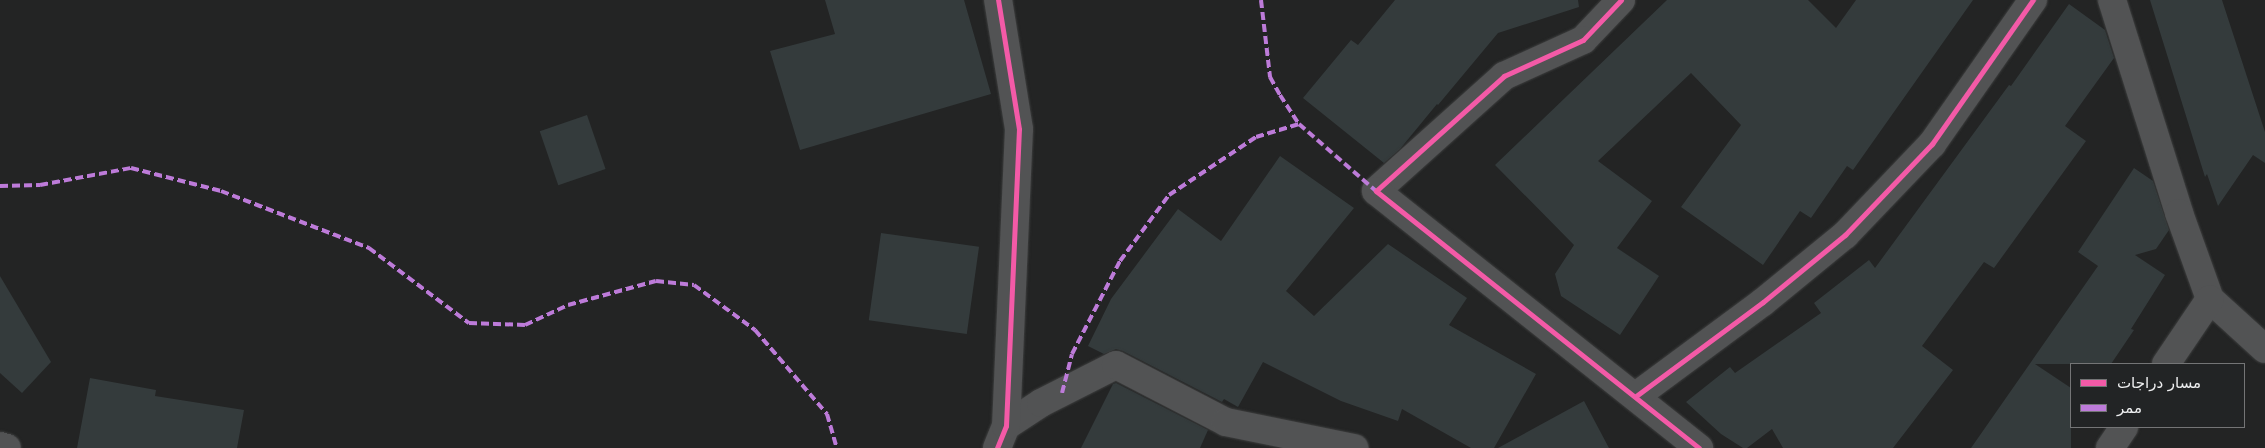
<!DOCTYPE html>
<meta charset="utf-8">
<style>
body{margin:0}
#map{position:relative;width:2265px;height:448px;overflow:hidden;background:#232424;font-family:"DejaVu Sans","Noto Sans Arabic",sans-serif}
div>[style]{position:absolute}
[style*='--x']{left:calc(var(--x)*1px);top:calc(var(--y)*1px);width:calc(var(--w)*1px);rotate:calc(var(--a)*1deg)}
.building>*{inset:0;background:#343b3c;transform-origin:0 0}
.roads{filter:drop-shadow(0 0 1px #3d3e3e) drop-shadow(0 0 1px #3d3e3e)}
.minor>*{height:28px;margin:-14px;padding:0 14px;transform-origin:14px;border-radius:14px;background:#525354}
.quiet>*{height:4px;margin-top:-2px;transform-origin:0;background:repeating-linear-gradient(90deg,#bd7bd9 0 8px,transparent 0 12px)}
.cycleway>*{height:5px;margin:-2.5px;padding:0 2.5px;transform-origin:2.5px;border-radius:2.5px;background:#f35aa7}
span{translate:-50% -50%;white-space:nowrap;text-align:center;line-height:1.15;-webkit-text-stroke:4.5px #222425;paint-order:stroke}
.legend{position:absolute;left:2070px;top:363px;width:175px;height:65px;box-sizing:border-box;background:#222425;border:1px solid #747576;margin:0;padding:6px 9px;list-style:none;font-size:15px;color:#eeeff0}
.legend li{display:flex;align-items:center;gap:10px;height:25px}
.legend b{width:25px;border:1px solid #747576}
</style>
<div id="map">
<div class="building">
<i style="clip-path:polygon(825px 0,964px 0,991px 94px,800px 150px,770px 51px,835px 34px)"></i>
<i style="clip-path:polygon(1395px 0,1578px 0,1579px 7px,1498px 33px,1438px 105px,1437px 104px,1400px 149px,1384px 163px,1303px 98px,1351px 40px,1358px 45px)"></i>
<i style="clip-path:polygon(1667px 0,1808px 0,1836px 28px,1856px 0,1973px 0,1853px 170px,1847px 166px,1811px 218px,1800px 211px,1763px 265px,1681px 207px,1741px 125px,1691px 73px,1598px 161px,1652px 201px,1617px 248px,1659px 276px,1620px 335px,1561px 296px,1555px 274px,1574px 245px,1495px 165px)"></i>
<i style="clip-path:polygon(2150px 0,2222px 0,2265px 132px,2265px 163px,2253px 155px,2218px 206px,2207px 174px,2205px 177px)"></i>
<i style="clip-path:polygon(2069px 4px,2105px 30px,2114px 58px,2065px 126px,2086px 141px,1994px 268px,1984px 262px,1922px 346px,1953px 370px,1893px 448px,1783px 448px,1772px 429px,1747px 448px,1743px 448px,1721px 434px,1686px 402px,1730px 367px,1735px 373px,1821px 313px,1814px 303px,1869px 260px,1875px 268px,2009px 85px,2011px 86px)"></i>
<i style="left:587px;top:115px;width:57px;height:50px;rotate:71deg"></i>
<i style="clip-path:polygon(1280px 156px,1354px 208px,1286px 291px,1314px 316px,1388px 244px,1467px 298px,1449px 325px,1536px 374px,1494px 448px,1471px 448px,1402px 409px,1398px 421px,1341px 401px,1263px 362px,1238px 407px,1224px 399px,1222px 402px,1123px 351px,1116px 349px,1104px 354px,1088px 346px,1111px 299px,1178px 209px,1221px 241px)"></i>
<i style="clip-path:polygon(2134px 168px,2153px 181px,2169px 230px,2156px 249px,2135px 255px,2165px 275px,2131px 329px,2134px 330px,2111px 364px,2035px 364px,2071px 388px,2071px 448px,1971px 448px,2098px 266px,2078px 252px)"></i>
<i style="left:881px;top:233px;width:99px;height:88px;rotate:8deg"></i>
<i style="clip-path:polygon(0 276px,51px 362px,22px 393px,0 373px)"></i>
<i style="clip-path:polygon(90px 378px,156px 390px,155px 396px,244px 410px,237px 448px,77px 448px)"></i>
<i style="clip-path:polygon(1116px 383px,1208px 430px,1200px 448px,1081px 448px,1113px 384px)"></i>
<i style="clip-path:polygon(1584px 401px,1609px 448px,1498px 448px)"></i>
</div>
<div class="roads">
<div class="minor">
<i style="--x:1621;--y:0;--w:55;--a:133.5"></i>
<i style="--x:1583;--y:40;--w:87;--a:155.5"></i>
<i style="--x:1504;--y:76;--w:172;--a:138.1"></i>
<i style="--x:1376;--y:191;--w:413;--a:38.5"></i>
<i style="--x:2112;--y:0;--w:223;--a:72.5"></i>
<i style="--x:2179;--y:213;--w:91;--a:70.2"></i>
<i style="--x:2210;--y:299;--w:74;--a:42.3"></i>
<i style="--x:2166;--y:364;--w:78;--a:-55.9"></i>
<i style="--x:1636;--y:396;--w:158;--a:-36.5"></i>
<i style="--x:1763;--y:302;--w:106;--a:-39.3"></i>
<i style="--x:1845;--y:235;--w:126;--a:-46.3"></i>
<i style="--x:1932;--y:144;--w:176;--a:-55"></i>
<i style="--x:1006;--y:426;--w:42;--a:-33.3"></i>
<i style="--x:1041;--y:403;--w:84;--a:-26.9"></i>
<i style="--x:1116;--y:365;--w:124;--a:27.4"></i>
<i style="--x:1226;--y:422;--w:131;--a:11.5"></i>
<i style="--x:0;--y:446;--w:7;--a:16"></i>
<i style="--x:997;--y:448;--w:24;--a:-68"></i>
<i style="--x:1006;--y:426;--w:297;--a:-87.5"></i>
<i style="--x:1019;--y:129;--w:131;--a:-99.2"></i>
<i style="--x:2110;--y:448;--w:25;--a:-56"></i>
</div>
</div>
<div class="quiet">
<i style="--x:1261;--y:0;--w:78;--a:83.3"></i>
<i style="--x:1270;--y:77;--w:21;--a:61"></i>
<i style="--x:1280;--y:95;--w:35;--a:57"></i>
<i style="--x:1299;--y:124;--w:102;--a:41"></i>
<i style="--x:0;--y:186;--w:40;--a:-1.4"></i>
<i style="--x:40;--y:185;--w:93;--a:-10.6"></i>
<i style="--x:131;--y:168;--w:93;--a:14.3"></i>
<i style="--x:221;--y:191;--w:159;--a:21.1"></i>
<i style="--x:369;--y:248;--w:125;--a:36.9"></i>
<i style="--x:469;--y:323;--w:56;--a:2"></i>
<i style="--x:525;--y:325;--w:47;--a:-24.9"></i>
<i style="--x:568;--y:305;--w:91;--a:-15.3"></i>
<i style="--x:656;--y:281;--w:38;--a:6"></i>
<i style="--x:694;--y:285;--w:76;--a:36.4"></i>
<i style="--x:755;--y:330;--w:111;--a:49.4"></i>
<i style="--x:827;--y:414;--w:35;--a:74"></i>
<i style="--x:1062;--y:393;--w:40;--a:-75.6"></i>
<i style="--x:1072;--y:354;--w:105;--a:-62.7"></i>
<i style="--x:1120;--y:261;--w:82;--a:-53.4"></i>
<i style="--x:1169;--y:195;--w:105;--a:-33.7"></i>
<i style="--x:1256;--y:137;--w:45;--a:-16.8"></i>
</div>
<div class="cycleway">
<i style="--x:1621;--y:0;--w:55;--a:133.5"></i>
<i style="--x:1583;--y:40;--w:87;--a:155.5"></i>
<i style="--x:1504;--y:76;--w:172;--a:138.1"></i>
<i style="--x:1376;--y:191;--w:413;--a:38.5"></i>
<i style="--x:1636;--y:396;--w:158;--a:-36.5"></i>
<i style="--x:1763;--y:302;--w:106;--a:-39.3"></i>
<i style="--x:1845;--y:235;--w:126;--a:-46.3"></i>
<i style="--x:1932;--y:144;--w:176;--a:-55"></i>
<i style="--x:997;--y:448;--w:24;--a:-68"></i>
<i style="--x:1006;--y:426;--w:297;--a:-87.5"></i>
<i style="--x:1019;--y:129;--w:131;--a:-99.2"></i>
</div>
<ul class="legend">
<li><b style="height:6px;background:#f35aa7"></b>مسار دراجات</li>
<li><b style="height:6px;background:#bd7bd9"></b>ممر</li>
</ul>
</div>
